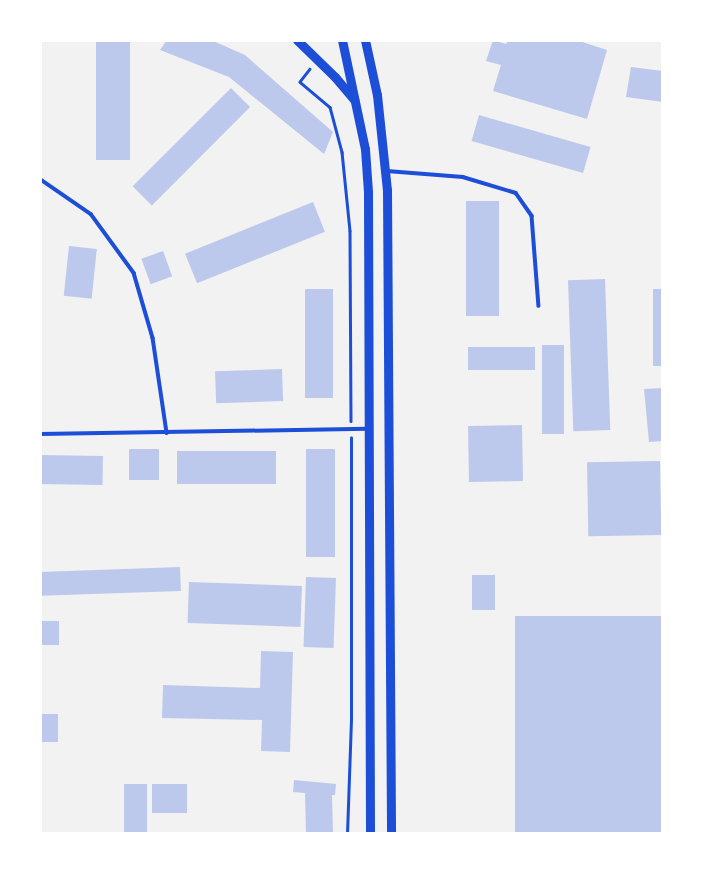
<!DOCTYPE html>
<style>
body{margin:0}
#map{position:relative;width:703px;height:874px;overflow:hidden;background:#f2f2f2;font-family:"PT Serif",serif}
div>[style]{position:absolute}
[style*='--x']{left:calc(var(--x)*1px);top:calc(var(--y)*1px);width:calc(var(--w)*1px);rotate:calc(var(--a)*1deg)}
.building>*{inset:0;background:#bdc9ec;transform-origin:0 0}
.path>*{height:2.5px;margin:-1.25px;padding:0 1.25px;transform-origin:1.25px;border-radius:1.25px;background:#1d4ed8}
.service>*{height:3.5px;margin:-1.75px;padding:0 1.75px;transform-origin:1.75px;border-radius:1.75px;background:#1d4ed8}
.secondary>*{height:9px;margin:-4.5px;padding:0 4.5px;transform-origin:4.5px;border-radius:4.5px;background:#1d4ed8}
span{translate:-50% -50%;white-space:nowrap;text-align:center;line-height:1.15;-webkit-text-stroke:5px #fff;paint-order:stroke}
.frame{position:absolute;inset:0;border:42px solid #fff;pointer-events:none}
</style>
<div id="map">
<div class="building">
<i style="left:96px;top:40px;width:34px;height:120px"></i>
<i style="clip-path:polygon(167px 40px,211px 40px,245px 55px,333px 132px,324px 154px,229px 77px,160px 50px)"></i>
<i style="clip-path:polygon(493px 40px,506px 44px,508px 40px,576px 40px,607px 50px,587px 119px,493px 91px,501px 65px,486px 61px)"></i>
<i style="clip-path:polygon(631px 67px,663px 71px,663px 102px,626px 97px)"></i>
<i style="left:231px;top:88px;width:27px;height:139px;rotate:45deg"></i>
<i style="left:479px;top:115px;width:116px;height:27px;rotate:16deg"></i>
<i style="left:499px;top:201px;width:115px;height:33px;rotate:90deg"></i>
<i style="left:313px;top:202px;width:32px;height:138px;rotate:68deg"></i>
<i style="left:69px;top:246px;width:28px;height:50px;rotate:6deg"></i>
<i style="left:163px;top:251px;width:27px;height:23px;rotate:70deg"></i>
<i style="left:605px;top:279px;width:151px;height:37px;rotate:88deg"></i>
<i style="left:305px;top:289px;width:28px;height:109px"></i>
<i style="left:653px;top:289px;width:10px;height:77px"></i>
<i style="left:542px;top:345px;width:22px;height:89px"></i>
<i style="left:468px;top:347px;width:67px;height:23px"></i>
<i style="left:282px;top:369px;width:32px;height:67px;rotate:88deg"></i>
<i style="clip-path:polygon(663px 388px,663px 441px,649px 442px,644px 389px)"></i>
<i style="left:522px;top:425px;width:56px;height:54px;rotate:89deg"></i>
<i style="left:129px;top:449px;width:30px;height:31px"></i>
<i style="left:306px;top:449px;width:29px;height:108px"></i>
<i style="left:177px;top:451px;width:99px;height:33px"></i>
<i style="left:40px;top:455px;width:63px;height:29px;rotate:1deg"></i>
<i style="left:660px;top:461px;width:74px;height:73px;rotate:89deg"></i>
<i style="left:180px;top:567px;width:24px;height:140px;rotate:88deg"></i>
<i style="left:495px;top:575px;width:35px;height:23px;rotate:90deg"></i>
<i style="left:306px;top:577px;width:30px;height:70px;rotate:2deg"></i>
<i style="left:189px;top:582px;width:113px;height:41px;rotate:2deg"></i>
<i style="left:515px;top:616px;width:148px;height:218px"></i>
<i style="left:40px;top:621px;width:19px;height:24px"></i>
<i style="clip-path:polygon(261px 651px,293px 652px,290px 752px,261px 751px,262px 720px,162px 718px,163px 685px,260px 688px)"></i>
<i style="left:40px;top:714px;width:18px;height:28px"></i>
<i style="clip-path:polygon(294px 780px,336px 784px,335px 795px,332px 795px,333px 834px,306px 834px,305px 793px,293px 792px)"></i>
<i style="left:124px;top:784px;width:23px;height:50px"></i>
<i style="left:152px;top:784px;width:35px;height:29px"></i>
</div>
<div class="path">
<i style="--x:310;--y:69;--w:16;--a:128"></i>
<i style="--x:300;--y:82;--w:39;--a:40"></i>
<i style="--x:330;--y:107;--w:47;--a:75.1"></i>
<i style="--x:342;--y:152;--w:79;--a:84.2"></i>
<i style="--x:350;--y:231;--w:190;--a:89.7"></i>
<i style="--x:347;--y:834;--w:115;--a:-88"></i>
<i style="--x:351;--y:719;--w:281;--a:-90"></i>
</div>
<div class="service">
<i style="--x:387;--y:171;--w:76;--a:4.5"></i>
<i style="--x:463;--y:177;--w:55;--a:16.8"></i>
<i style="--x:516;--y:193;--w:28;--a:55"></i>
<i style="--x:532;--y:216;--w:90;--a:85.6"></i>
<i style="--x:40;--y:179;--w:62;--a:34.5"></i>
<i style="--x:91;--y:214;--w:73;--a:53.9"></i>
<i style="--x:134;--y:273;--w:68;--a:73.7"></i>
<i style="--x:153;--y:338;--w:96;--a:81.6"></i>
<i style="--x:40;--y:434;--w:327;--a:-0.9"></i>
</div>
<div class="secondary">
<i style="--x:297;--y:40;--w:53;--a:44.2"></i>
<i style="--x:335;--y:77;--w:30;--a:50"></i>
<i style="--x:342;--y:40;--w:111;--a:78.1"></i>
<i style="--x:365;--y:149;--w:43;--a:86"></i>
<i style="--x:368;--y:192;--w:642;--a:89.82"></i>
<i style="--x:365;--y:40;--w:56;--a:77.7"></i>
<i style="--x:377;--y:95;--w:96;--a:84"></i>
<i style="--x:387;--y:190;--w:644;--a:89.64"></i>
</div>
<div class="frame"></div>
</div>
